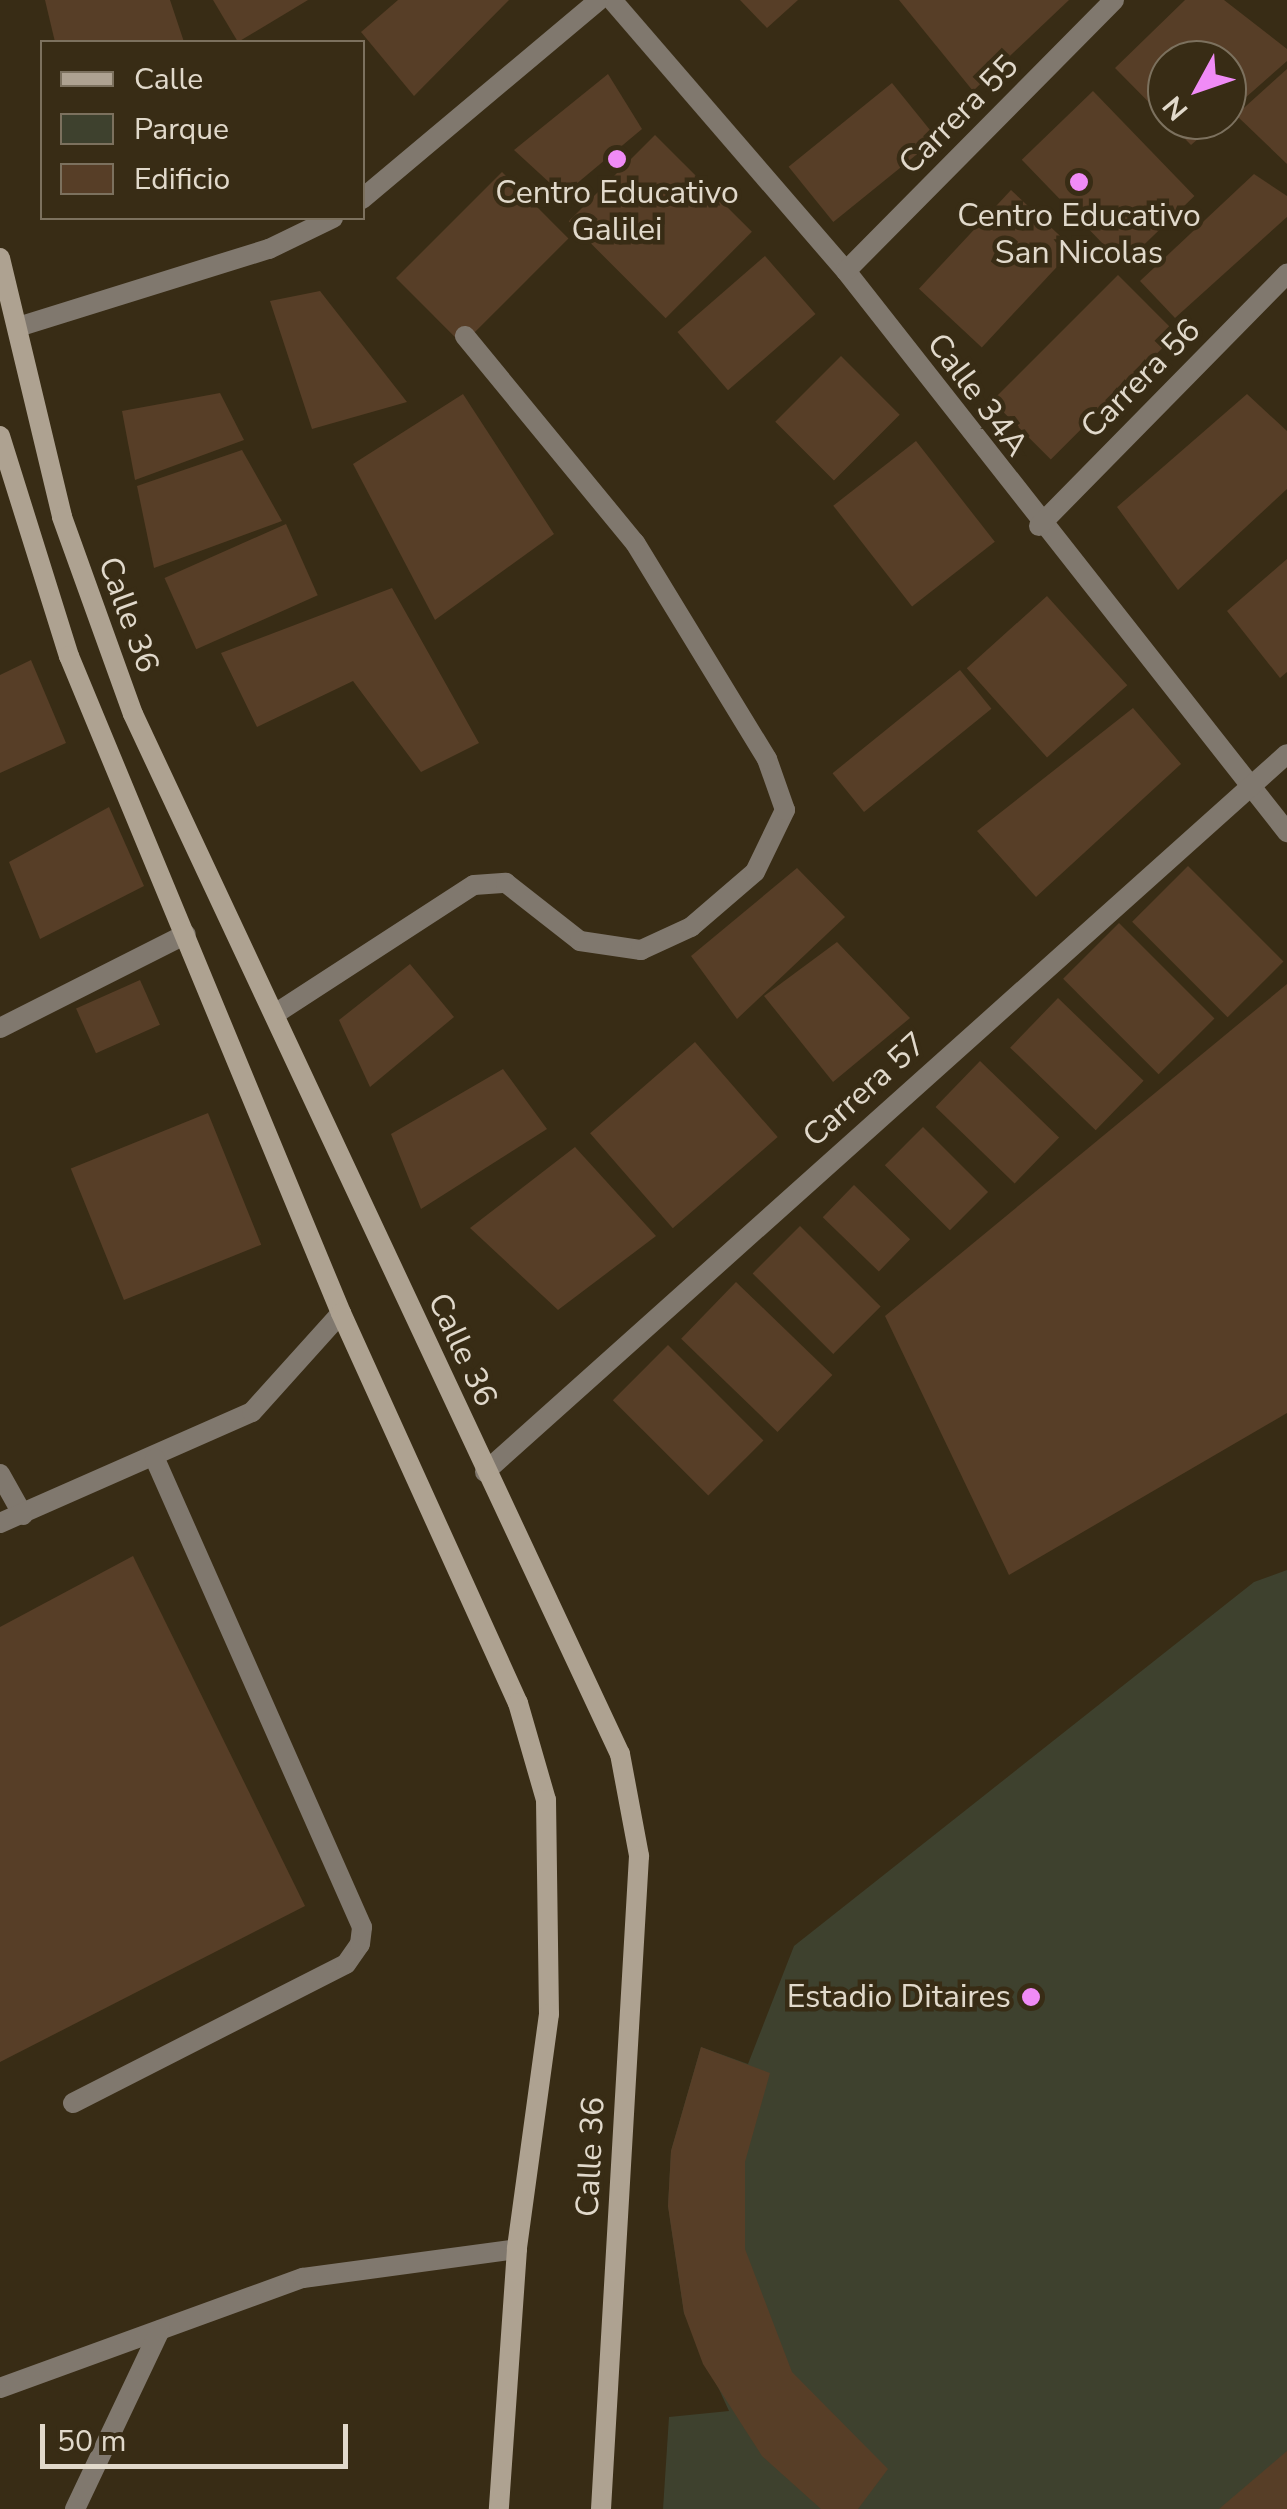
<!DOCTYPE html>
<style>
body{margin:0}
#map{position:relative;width:1287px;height:2509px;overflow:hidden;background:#382c15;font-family:"Nunito Sans",sans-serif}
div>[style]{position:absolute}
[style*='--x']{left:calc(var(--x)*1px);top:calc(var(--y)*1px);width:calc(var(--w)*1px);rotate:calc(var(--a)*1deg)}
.green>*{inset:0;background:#3e412e}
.building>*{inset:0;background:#573e27;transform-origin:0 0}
.lane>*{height:20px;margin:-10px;padding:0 10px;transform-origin:10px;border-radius:10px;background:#80786e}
.street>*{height:20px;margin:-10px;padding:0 10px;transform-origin:10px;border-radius:10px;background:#80786e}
.secondary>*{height:20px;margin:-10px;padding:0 10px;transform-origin:10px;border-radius:10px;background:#aea291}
.dots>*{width:28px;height:28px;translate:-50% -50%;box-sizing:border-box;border:5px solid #382c15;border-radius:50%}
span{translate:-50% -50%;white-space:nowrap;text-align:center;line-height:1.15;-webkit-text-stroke:9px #382c15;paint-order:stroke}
.street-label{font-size:32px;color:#e1d9cb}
.poi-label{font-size:32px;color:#e1d9cb}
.right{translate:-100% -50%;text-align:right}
.legend{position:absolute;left:40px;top:40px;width:325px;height:180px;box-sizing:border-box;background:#382c15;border:2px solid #7c715e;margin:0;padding:12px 18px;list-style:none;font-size:30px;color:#e1d9cb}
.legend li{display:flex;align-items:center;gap:20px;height:50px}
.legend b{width:50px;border:2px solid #7c715e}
.north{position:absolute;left:1147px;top:40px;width:100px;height:100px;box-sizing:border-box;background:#382c15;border:2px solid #7c715e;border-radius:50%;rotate:230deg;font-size:28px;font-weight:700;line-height:40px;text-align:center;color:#e1d9cb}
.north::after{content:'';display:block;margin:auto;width:35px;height:45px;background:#f08bf6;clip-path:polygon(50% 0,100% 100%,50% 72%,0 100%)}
.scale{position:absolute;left:40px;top:2424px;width:308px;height:45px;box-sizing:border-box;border:5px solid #e1d9cb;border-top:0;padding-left:12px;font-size:30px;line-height:35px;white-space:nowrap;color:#e1d9cb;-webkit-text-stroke:8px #382c15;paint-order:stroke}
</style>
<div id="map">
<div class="green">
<i style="clip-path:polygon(1287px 1570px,1287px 2509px,663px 2509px,669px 2417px,729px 2411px,684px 2313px,668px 2206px,671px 2151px,701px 2047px,748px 2064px,794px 1946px,1254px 1582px)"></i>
</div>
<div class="building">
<i style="clip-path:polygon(45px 0,170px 0,184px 42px,55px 42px)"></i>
<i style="clip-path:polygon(213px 0,308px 0,238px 42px)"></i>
<i style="clip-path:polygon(398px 0,509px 0,414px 96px,361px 32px)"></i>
<i style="clip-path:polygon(740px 0,798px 0,767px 28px)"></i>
<i style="clip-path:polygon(899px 0,1069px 0,973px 91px)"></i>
<i style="clip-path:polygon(1185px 0,1224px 0,1287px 49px,1287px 61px,1227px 114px,1227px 60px,1167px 60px,1167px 120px,1220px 120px,1191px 145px,1115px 68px)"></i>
<i style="clip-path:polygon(1287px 69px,1287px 164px,1236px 115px)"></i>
<i style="clip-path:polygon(608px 74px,642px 129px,563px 195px,514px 150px)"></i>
<i style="left:892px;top:83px;width:71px;height:133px;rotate:51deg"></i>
<i style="left:1093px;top:91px;width:146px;height:99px;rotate:46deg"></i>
<i style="left:655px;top:135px;width:137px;height:122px;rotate:45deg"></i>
<i style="left:502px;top:172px;width:94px;height:150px;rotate:45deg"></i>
<i style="clip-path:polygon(1254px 174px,1287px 196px,1287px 217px,1175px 318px,1140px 281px)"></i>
<i style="left:1011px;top:190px;width:86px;height:135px;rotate:43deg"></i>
<i style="left:765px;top:256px;width:77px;height:116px;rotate:49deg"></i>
<i style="left:1118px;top:275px;width:83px;height:178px;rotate:45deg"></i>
<i style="clip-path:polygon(320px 291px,407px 402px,312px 429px,270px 301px)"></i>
<i style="left:841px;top:356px;width:83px;height:93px;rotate:45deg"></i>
<i style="clip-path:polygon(220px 393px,244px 440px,135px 480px,122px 411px)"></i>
<i style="clip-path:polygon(463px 394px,554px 534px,435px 620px,353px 464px)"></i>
<i style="clip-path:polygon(1247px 394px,1287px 431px,1287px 489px,1178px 590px,1117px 507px)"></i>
<i style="left:916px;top:441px;width:128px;height:105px;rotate:52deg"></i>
<i style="clip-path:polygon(242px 450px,282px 521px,154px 568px,137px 486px)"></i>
<i style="left:286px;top:524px;width:78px;height:133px;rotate:66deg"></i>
<i style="clip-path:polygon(1287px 559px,1287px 672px,1280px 678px,1227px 611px)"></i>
<i style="clip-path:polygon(392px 588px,479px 743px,421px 772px,353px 681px,257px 727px,221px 653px)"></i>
<i style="left:1047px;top:596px;width:120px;height:108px;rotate:48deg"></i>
<i style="clip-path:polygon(31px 660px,66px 743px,0 773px,0 675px)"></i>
<i style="left:960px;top:670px;width:50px;height:164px;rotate:51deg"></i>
<i style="clip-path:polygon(1133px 708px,1181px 764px,1036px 897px,977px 831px)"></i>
<i style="clip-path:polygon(109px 807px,144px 886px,40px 939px,9px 862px)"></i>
<i style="left:1188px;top:866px;width:135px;height:79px;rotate:45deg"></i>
<i style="clip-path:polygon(797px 868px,845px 917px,737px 1019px,691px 956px)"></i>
<i style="left:1119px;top:923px;width:135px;height:79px;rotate:45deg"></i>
<i style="clip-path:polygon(837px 942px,910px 1018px,833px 1082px,764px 996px)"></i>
<i style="clip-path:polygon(410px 964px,454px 1017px,370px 1087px,339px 1020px)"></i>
<i style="left:140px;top:980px;width:49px;height:70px;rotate:66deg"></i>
<i style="clip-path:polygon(1287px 984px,1287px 1413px,1009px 1575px,885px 1316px)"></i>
<i style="left:1058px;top:998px;width:119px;height:69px;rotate:44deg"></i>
<i style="left:695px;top:1042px;width:126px;height:139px;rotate:49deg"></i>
<i style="left:980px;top:1061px;width:110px;height:64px;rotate:44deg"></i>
<i style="clip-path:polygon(503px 1069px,547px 1129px,421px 1209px,391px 1134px)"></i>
<i style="left:208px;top:1113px;width:142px;height:148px;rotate:68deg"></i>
<i style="left:923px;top:1127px;width:92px;height:54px;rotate:45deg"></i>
<i style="clip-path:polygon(575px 1147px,656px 1236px,558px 1310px,470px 1228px)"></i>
<i style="left:854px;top:1185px;width:78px;height:45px;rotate:44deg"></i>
<i style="left:800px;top:1226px;width:114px;height:67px;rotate:45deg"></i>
<i style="left:736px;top:1282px;width:134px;height:79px;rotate:44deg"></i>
<i style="left:668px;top:1345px;width:135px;height:78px;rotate:45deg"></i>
<i style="clip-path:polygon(133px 1556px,305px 1906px,0 2062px,0 1627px)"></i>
<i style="clip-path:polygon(701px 2047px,770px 2073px,745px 2162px,745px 2249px,792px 2372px,888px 2469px,858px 2509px,821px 2509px,762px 2456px,703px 2364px,684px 2313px,668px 2206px,671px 2151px)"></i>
<i style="clip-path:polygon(1287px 2451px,1287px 2509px,1219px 2509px)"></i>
</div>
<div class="lane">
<i style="--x:275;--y:1014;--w:237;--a:-33"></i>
<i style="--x:474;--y:885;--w:32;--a:-4"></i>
<i style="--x:506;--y:883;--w:94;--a:38.1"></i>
<i style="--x:580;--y:941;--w:62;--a:8.4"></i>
<i style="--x:641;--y:950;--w:55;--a:-24.7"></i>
<i style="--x:691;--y:927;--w:84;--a:-40.7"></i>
<i style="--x:755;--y:872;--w:69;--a:-64.2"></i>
<i style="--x:785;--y:810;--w:54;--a:-109.4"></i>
<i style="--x:767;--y:759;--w:253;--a:-121.4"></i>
<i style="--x:635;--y:543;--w:268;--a:-129.4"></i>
<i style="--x:0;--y:1474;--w:47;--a:60.7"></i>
<i style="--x:0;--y:1523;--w:275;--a:-23.8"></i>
<i style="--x:252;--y:1412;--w:133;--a:-48"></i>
<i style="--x:73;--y:2103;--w:306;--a:-27"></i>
<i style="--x:346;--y:1964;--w:24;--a:-55"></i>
<i style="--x:360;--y:1944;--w:17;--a:-83"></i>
<i style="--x:362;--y:1927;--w:512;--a:-113.86"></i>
<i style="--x:0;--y:2388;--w:322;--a:-20"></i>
<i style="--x:303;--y:2278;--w:216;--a:-7.7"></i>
<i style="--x:75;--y:2509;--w:198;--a:-64.6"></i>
</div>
<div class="street">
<i style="--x:612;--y:0;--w:358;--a:49.2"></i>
<i style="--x:846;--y:271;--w:714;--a:51.83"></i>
<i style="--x:362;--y:199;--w:309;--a:-40"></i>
<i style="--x:846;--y:271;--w:381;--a:-45.3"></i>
<i style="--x:18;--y:327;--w:263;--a:-17.3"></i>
<i style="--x:269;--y:249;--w:71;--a:-25.8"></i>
<i style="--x:1039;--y:526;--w:354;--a:-45.5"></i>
<i style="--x:0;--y:1028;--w:208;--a:-26.8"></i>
<i style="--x:485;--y:1472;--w:1076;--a:-41.84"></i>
</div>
<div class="secondary">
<i style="--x:0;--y:258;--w:266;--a:76.5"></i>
<i style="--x:62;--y:517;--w:209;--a:70.2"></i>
<i style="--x:133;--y:714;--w:1148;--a:64.91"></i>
<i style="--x:620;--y:1754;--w:104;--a:79.4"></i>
<i style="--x:639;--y:1856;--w:654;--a:93.33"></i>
<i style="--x:0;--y:436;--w:231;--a:72.6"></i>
<i style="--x:69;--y:656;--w:711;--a:67.51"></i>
<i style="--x:341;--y:1313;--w:428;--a:65.6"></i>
<i style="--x:518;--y:1703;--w:101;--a:73.9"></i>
<i style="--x:546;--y:1800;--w:214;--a:89.2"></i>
<i style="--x:549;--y:2014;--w:237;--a:97.8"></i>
<i style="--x:517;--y:2249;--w:261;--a:94"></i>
</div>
<div class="dots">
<i style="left:617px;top:159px;background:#f08bf6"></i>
<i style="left:1079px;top:182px;background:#f08bf6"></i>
<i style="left:1031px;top:1997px;background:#f08bf6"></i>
</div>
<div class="street-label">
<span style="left:959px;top:115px;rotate:-45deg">Carrera 55</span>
<span style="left:1141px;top:379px;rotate:-45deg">Carrera 56</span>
<span style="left:977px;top:395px;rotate:53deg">Calle 34A</span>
<span style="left:128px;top:615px;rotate:70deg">Calle 36</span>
<span style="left:865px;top:1090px;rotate:-42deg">Carrera 57</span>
<span style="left:462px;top:1350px;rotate:65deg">Calle 36</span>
<span style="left:591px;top:2157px;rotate:-87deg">Calle 36</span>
</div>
<div class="poi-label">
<span style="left:617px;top:212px">Centro Educativo<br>Galilei</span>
<span style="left:1079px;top:235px">Centro Educativo<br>San Nicolas</span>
<span class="right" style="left:1011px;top:1997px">Estadio Ditaires</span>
</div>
<ul class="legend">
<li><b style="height:12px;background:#aea291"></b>Calle</li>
<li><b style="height:28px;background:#3e412e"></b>Parque</li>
<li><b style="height:28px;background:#573e27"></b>Edificio</li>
</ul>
<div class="north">N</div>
<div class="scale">50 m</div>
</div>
